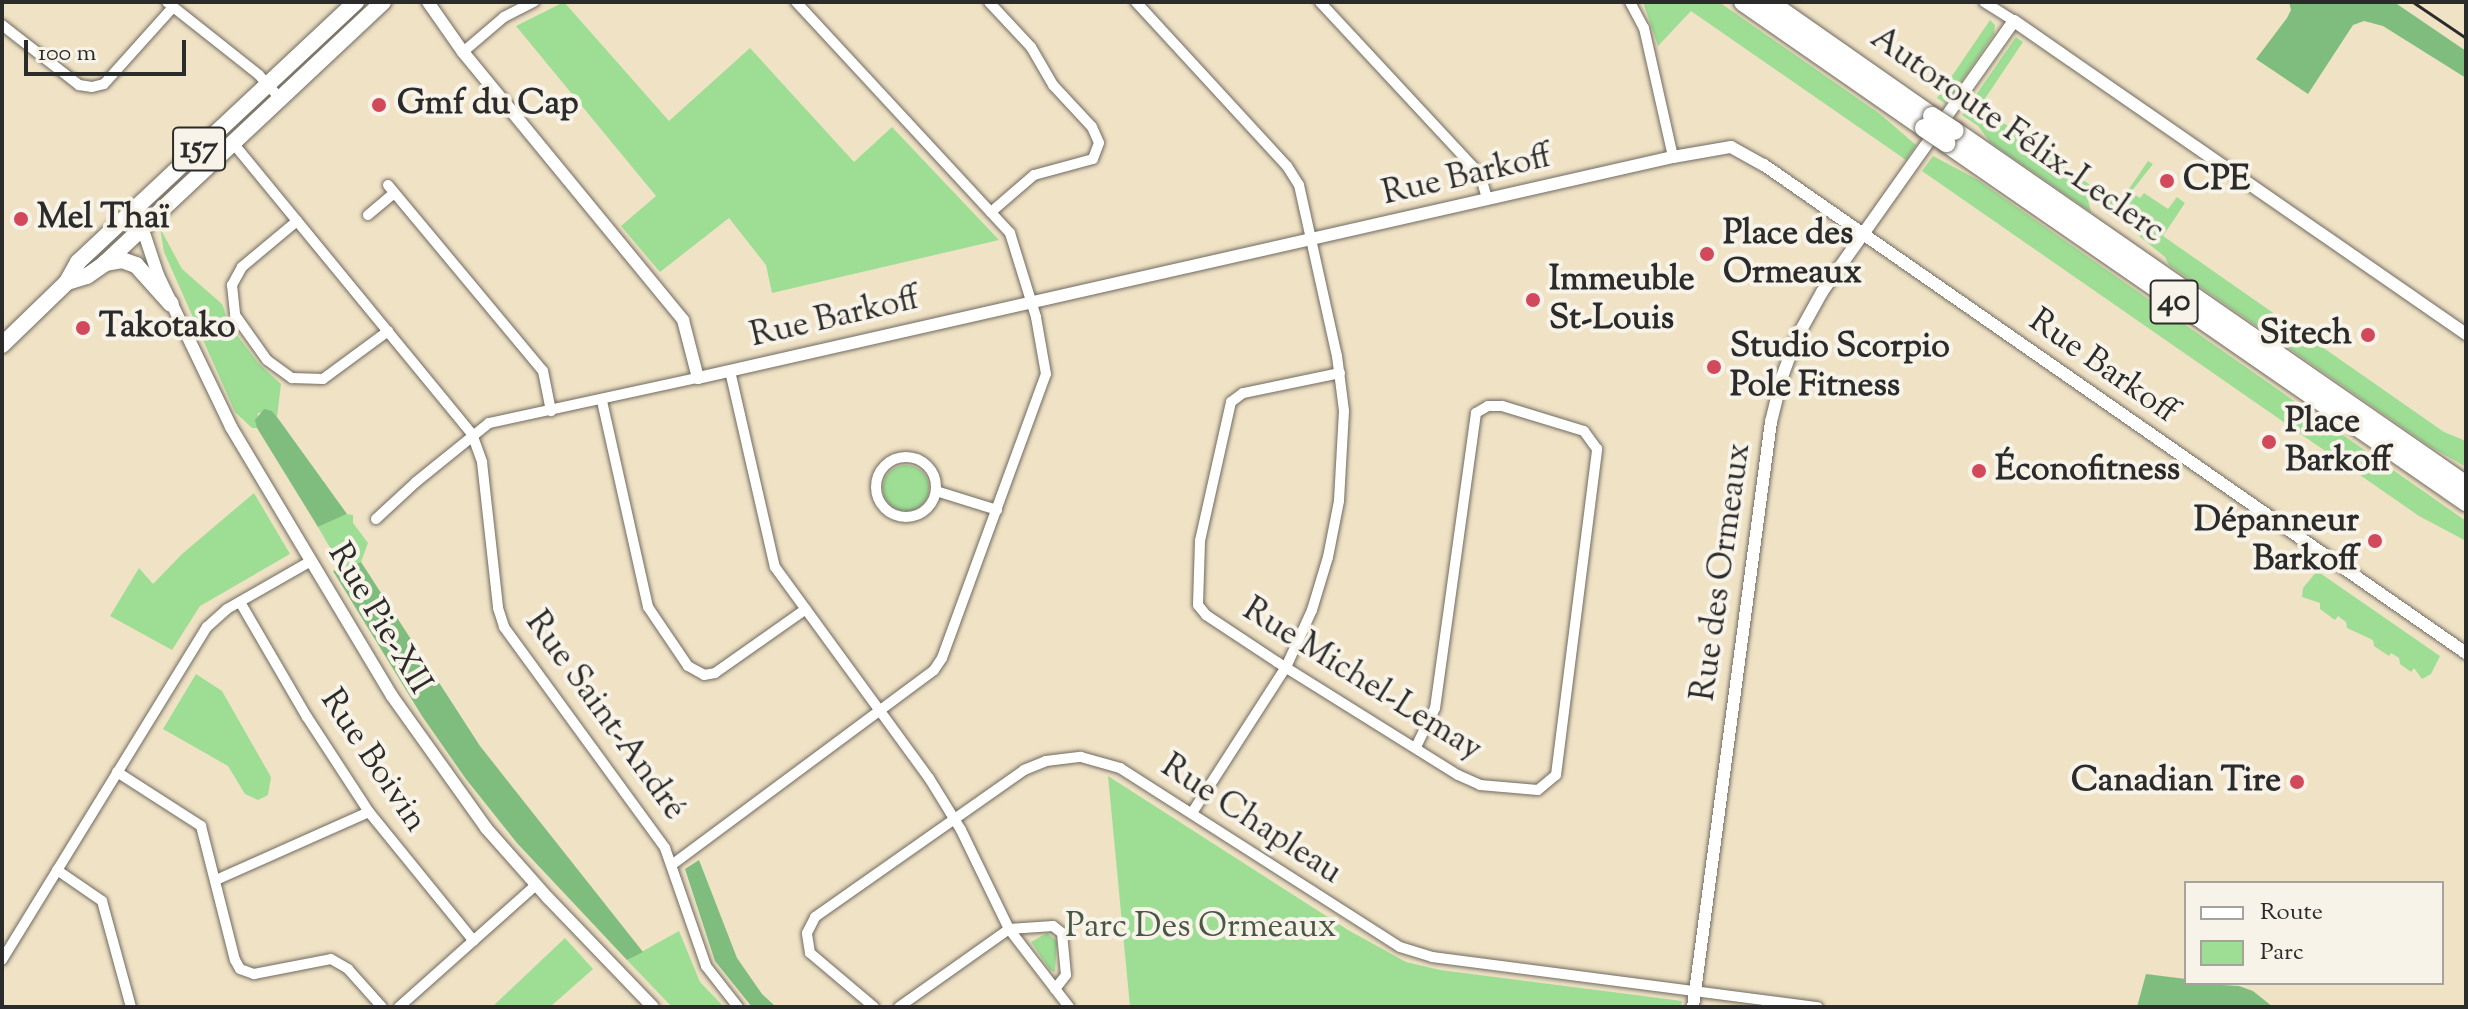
<!DOCTYPE html>
<meta charset="utf-8">
<style>
body{margin:0}
#map{position:relative;width:2468px;height:1009px;overflow:hidden;background:#f0e2c5;font-family:"Sorts Mill Goudy",serif}
div>[style]{position:absolute}
[style*='--x']{left:calc(var(--x)*1px);top:calc(var(--y)*1px);width:calc(var(--w)*1px);rotate:calc(var(--a)*1deg)}
.green>*{inset:0;background:#9dde94}
.round{border-radius:50%}
.forest>*{inset:0;background:#7ebd7e}
.roads{filter:drop-shadow(0 0 2px #706b61) drop-shadow(0 0 2px #706b61)}
.minor>*{height:10px;margin:-5px;padding:0 5px;transform-origin:5px;border-radius:5px;background:#fff}
.minor>.ring{margin:-5px;padding:0;box-sizing:content-box;background:none;border:10px solid #fff;border-radius:50%}
.tertiary>*{height:12px;margin:-6px;padding:0 6px;transform-origin:6px;border-radius:6px;background:#fff}
.primary>*{height:16px;margin:-8px;padding:0 8px;transform-origin:8px;border-radius:8px;background:#fff}
.motorway>*{height:18px;margin:-9px;padding:0 9px;transform-origin:9px;border-radius:9px;background:#fff}
.rail>*{height:3px;margin:-1.5px;padding:0 1.5px;transform-origin:1.5px;border-radius:1.5px;background:#2b2b2b}
.bridges{filter:drop-shadow(0 0 2px #706b61) drop-shadow(0 0 2px #706b61)}
.motorway-bridge>*{height:18px;margin:-9px;padding:0 9px;transform-origin:9px;border-radius:9px;background:#fff}
.dots>*{width:22px;height:22px;translate:-50% -50%;box-sizing:border-box;border:4px solid #f7f3e8;border-radius:50%}
span{translate:-50% -50%;white-space:nowrap;text-align:center;line-height:1.15;-webkit-text-stroke:8px #f7f3e8;paint-order:stroke}
.shield-label span{padding:2px 6px;background:#f7f3e8;border:2px solid;border-radius:6px;-webkit-text-stroke-width:0}
.shield-label{font-size:32px;color:#2b2b2b;font-weight:700}
.poi-label{font-size:34px;color:#2b2b2b;font-weight:700}
.left{translate:0 -50%;text-align:left}
.right{translate:-100% -50%;text-align:right}
.street-label{font-size:34px;color:#2b2b2b}
.park-label{font-size:34px;color:#485845}
.frame{position:absolute;inset:0;border:4px solid #2b2b2b;pointer-events:none}
.legend{position:absolute;left:2184px;top:881px;width:260px;height:104px;box-sizing:border-box;background:#f7f3e8;border:2px solid #a5a39c;margin:0;padding:10px 14px;list-style:none;font-size:24px;color:#2b2b2b}
.legend li{display:flex;align-items:center;gap:16px;height:40px}
.legend b{width:40px;border:2px solid #a5a39c}
.scale{position:absolute;left:24px;top:40px;width:162px;height:36px;box-sizing:border-box;border:4px solid #2b2b2b;border-top:0;padding-left:10px;font-size:24px;line-height:28px;white-space:nowrap;color:#2b2b2b;-webkit-text-stroke:6px #f7f3e8;paint-order:stroke}
</style>
<div id="map">
<div class="green">
<i style="clip-path:polygon(564px 2px,669px 121px,750px 48px,854px 162px,892px 127px,999px 240px,772px 293px,766px 265px,729px 218px,660px 272px,621px 226px,656px 196px,516px 26px)"></i>
<i style="clip-path:polygon(1643px 2px,1719px 2px,1880px 114px,1916px 145px,1906px 160px,1691px 11px,1658px 46px)"></i>
<i style="clip-path:polygon(1990px 20px,1995px 25px,1994px 34px,1946px 104px,1937px 98px)"></i>
<i style="clip-path:polygon(2016px 37px,2023px 42px,1980px 106px,2118px 205px,2148px 161px,2153px 164px,2131px 192px,2140px 198px,2144px 193px,2168px 209px,2177px 197px,2185px 203px,2163px 236px,2444px 432px,2466px 441px,2466px 467px,2431px 447px,2169px 265px,2165px 257px,2106px 209px,2088px 200px,2091px 212px,1990px 142px,1978px 126px,1962px 115px)"></i>
<i style="clip-path:polygon(1933px 156px,1978px 180px,2466px 521px,2466px 541px,2419px 516px,1922px 171px)"></i>
<i style="clip-path:polygon(160px 228px,182px 269px,222px 304px,230px 326px,259px 364px,281px 384px,277px 417px,272px 411px,258px 413px,257px 428px,252px 428px,235px 412px,164px 252px)"></i>
<i class="round" style="left:883px;top:465px;width:46px;height:46px"></i>
<i style="clip-path:polygon(254px 493px,290px 554px,200px 606px,172px 650px,110px 616px,139px 568px,153px 584px,182px 554px)"></i>
<i style="clip-path:polygon(347px 514px,353px 515px,353px 523px,368px 543px,361px 562px,333px 571px,340px 565px,318px 527px)"></i>
<i style="clip-path:polygon(2317px 571px,2440px 656px,2431px 674px,2422px 679px,2414px 668px,2411px 672px,2400px 664px,2399px 658px,2391px 653px,2389px 656px,2374px 646px,2373px 640px,2347px 628px,2346px 622px,2338px 616px,2335px 620px,2320px 609px,2320px 603px,2302px 597px,2303px 588px)"></i>
<i style="clip-path:polygon(196px 674px,222px 691px,271px 777px,268px 795px,258px 800px,245px 794px,228px 766px,163px 729px)"></i>
<i style="clip-path:polygon(1108px 776px,1348px 930px,1406px 962px,1440px 970px,1682px 1001px,1681px 1007px,1130px 1007px)"></i>
<i style="clip-path:polygon(679px 931px,700px 982px,724px 1007px,672px 1007px,627px 960px)"></i>
<i style="clip-path:polygon(1047px 933px,1057px 941px,1055px 972px,1050px 970px,1031px 942px)"></i>
<i style="clip-path:polygon(565px 938px,593px 969px,550px 1007px,492px 1007px)"></i>
</div>
<div class="forest">
<i style="clip-path:polygon(2289px 2px,2394px 2px,2466px 51px,2466px 78px,2383px 26px,2364px 21px,2353px 25px,2308px 94px,2256px 59px,2287px 18px,2291px 10px)"></i>
<i style="clip-path:polygon(264px 409px,272px 411px,277px 417px,347px 514px,318px 527px,257px 428px,255px 420px)"></i>
<i style="clip-path:polygon(361px 562px,480px 746px,643px 952px,627px 960px,517px 843px,466px 779px,422px 716px,333px 571px)"></i>
<i style="clip-path:polygon(699px 860px,737px 958px,762px 994px,776px 1007px,752px 1007px,715px 961px,685px 869px)"></i>
<i style="clip-path:polygon(2146px 974px,2186px 979px,2186px 983px,2239px 986px,2253px 991px,2273px 1007px,2137px 1007px)"></i>
</div>
<div class="roads">
<div class="minor">
<i style="--x:167;--y:2;--w:117;--a:38.4"></i>
<i style="--x:259;--y:75;--w:31;--a:48"></i>
<i style="--x:989;--y:2;--w:62;--a:47"></i>
<i style="--x:1031;--y:47;--w:44;--a:59.9"></i>
<i style="--x:1053;--y:85;--w:57;--a:47.1"></i>
<i style="--x:1092;--y:127;--w:17;--a:66"></i>
<i style="--x:1099;--y:143;--w:17;--a:111"></i>
<i style="--x:1093;--y:159;--w:61;--a:164.8"></i>
<i style="--x:1034;--y:175;--w:57;--a:139.3"></i>
<i style="--x:1136;--y:2;--w:223;--a:47.4"></i>
<i style="--x:1287;--y:166;--w:22;--a:58"></i>
<i style="--x:1299;--y:185;--w:175;--a:77.5"></i>
<i style="--x:1337;--y:356;--w:55;--a:82.7"></i>
<i style="--x:1344;--y:411;--w:90;--a:93.2"></i>
<i style="--x:1339;--y:501;--w:57;--a:101.1"></i>
<i style="--x:1328;--y:557;--w:55;--a:106.8"></i>
<i style="--x:1312;--y:610;--w:63;--a:114.5"></i>
<i style="--x:1286;--y:667;--w:174;--a:122.8"></i>
<i style="--x:1320;--y:2;--w:235;--a:47.1"></i>
<i style="--x:1480;--y:174;--w:26;--a:74"></i>
<i style="--x:1630;--y:2;--w:30;--a:62"></i>
<i style="--x:1644;--y:28;--w:132;--a:77.3"></i>
<i style="--x:1984;--y:2;--w:36;--a:32"></i>
<i style="--x:2;--y:25;--w:98;--a:37.9"></i>
<i style="--x:79;--y:85;--w:13;--a:9"></i>
<i style="--x:92;--y:87;--w:12;--a:-14"></i>
<i style="--x:104;--y:84;--w:103;--a:-48.1"></i>
<i style="--x:463;--y:52;--w:54;--a:-40.5"></i>
<i style="--x:504;--y:17;--w:34;--a:-27"></i>
<i style="--x:233;--y:143;--w:377;--a:50.6"></i>
<i style="--x:472;--y:434;--w:30;--a:70"></i>
<i style="--x:482;--y:462;--w:147;--a:83.7"></i>
<i style="--x:498;--y:608;--w:20;--a:72"></i>
<i style="--x:504;--y:627;--w:273;--a:53.9"></i>
<i style="--x:665;--y:848;--w:125;--a:70.8"></i>
<i style="--x:706;--y:966;--w:52;--a:52"></i>
<i style="--x:388;--y:185;--w:242;--a:50.2"></i>
<i style="--x:543;--y:371;--w:41;--a:78.7"></i>
<i style="--x:368;--y:215;--w:34;--a:-40"></i>
<i style="--x:297;--y:221;--w:72;--a:140.1"></i>
<i style="--x:242;--y:267;--w:21;--a:119"></i>
<i style="--x:232;--y:285;--w:30;--a:84"></i>
<i style="--x:235;--y:315;--w:55;--a:54.6"></i>
<i style="--x:267;--y:360;--w:31;--a:36"></i>
<i style="--x:292;--y:378;--w:31;--a:2"></i>
<i style="--x:323;--y:379;--w:81;--a:-36.4"></i>
<i style="--x:730;--y:371;--w:201;--a:77.1"></i>
<i style="--x:775;--y:567;--w:261;--a:53.9"></i>
<i style="--x:929;--y:778;--w:61;--a:58.4"></i>
<i style="--x:961;--y:830;--w:110;--a:64.1"></i>
<i style="--x:1009;--y:929;--w:98;--a:52.4"></i>
<i style="--x:1340;--y:373;--w:99;--a:168.3"></i>
<i style="--x:1243;--y:393;--w:15;--a:143"></i>
<i style="--x:1231;--y:402;--w:142;--a:102.6"></i>
<i style="--x:1200;--y:541;--w:64;--a:91.8"></i>
<i style="--x:1198;--y:605;--w:13;--a:51"></i>
<i style="--x:1206;--y:615;--w:85;--a:33.5"></i>
<i style="--x:1277;--y:662;--w:213;--a:32"></i>
<i style="--x:1458;--y:775;--w:24;--a:24"></i>
<i style="--x:1480;--y:785;--w:58;--a:4.9"></i>
<i style="--x:1538;--y:790;--w:23;--a:-40"></i>
<i style="--x:1556;--y:775;--w:329;--a:-82.8"></i>
<i style="--x:1597;--y:449;--w:22;--a:-126"></i>
<i style="--x:1584;--y:431;--w:86;--a:-163"></i>
<i style="--x:1502;--y:406;--w:14;--a:180"></i>
<i style="--x:1488;--y:406;--w:14;--a:150"></i>
<i style="--x:1476;--y:413;--w:298;--a:97.9"></i>
<i style="--x:1435;--y:708;--w:43;--a:116"></i>
<i style="--x:602;--y:401;--w:211;--a:77.4"></i>
<i style="--x:648;--y:607;--w:71;--a:55.9"></i>
<i style="--x:688;--y:666;--w:18;--a:29"></i>
<i style="--x:704;--y:675;--w:11;--a:-10"></i>
<i style="--x:715;--y:673;--w:111;--a:-35.1"></i>
<i class="ring" style="left:876px;top:457px;width:50px;height:50px"></i>
<i style="--x:936;--y:491;--w:64;--a:17.3"></i>
<i style="--x:376;--y:519;--w:54;--a:-42.8"></i>
<i style="--x:416;--y:482;--w:94;--a:-38.9"></i>
<i style="--x:489;--y:423;--w:214;--a:-12.2"></i>
<i style="--x:240;--y:602;--w:133;--a:59.8"></i>
<i style="--x:307;--y:717;--w:113;--a:56.9"></i>
<i style="--x:369;--y:812;--w:166;--a:50.9"></i>
<i style="--x:117;--y:772;--w:100;--a:32.7"></i>
<i style="--x:201;--y:826;--w:138;--a:75.8"></i>
<i style="--x:235;--y:960;--w:10;--a:61"></i>
<i style="--x:240;--y:969;--w:15;--a:20"></i>
<i style="--x:254;--y:974;--w:78;--a:-11"></i>
<i style="--x:331;--y:959;--w:20;--a:30"></i>
<i style="--x:348;--y:969;--w:51;--a:48.2"></i>
<i style="--x:673;--y:864;--w:325;--a:-36.6"></i>
<i style="--x:934;--y:670;--w:14;--a:-56"></i>
<i style="--x:942;--y:658;--w:302;--a:-69.9"></i>
<i style="--x:1046;--y:374;--w:58;--a:-100"></i>
<i style="--x:1036;--y:317;--w:88;--a:-107.2"></i>
<i style="--x:1010;--y:233;--w:315;--a:-132.8"></i>
<i style="--x:57;--y:870;--w:55;--a:34.6"></i>
<i style="--x:102;--y:901;--w:110;--a:74.7"></i>
<i style="--x:216;--y:880;--w:167;--a:-24"></i>
<i style="--x:2;--y:960;--w:391;--a:-58.4"></i>
<i style="--x:207;--y:627;--w:27;--a:-42"></i>
<i style="--x:227;--y:609;--w:97;--a:-29.7"></i>
<i style="--x:399;--y:1007;--w:183;--a:-41.7"></i>
<i style="--x:874;--y:1007;--w:84;--a:-139.8"></i>
<i style="--x:810;--y:953;--w:20;--a:-99"></i>
<i style="--x:807;--y:933;--w:18;--a:-63"></i>
<i style="--x:815;--y:917;--w:256;--a:-35.1"></i>
<i style="--x:1024;--y:770;--w:24;--a:-22"></i>
<i style="--x:1046;--y:761;--w:35;--a:-7"></i>
<i style="--x:1081;--y:757;--w:41;--a:15.8"></i>
<i style="--x:1120;--y:768;--w:332;--a:32.6"></i>
<i style="--x:1400;--y:947;--w:34;--a:17"></i>
<i style="--x:1432;--y:957;--w:389;--a:7.4"></i>
<i style="--x:899;--y:1007;--w:135;--a:-35.3"></i>
<i style="--x:1009;--y:929;--w:44;--a:-3.9"></i>
<i style="--x:1053;--y:926;--w:11;--a:38"></i>
<i style="--x:1062;--y:933;--w:42;--a:84.6"></i>
<i style="--x:1066;--y:975;--w:18;--a:128"></i>
</div>
<div class="tertiary">
<i style="--x:428;--y:2;--w:61;--a:55"></i>
<i style="--x:463;--y:52;--w:347;--a:50.6"></i>
<i style="--x:683;--y:320;--w:60;--a:75.5"></i>
<i style="--x:698;--y:378;--w:1000;--a:-12.77"></i>
<i style="--x:1673;--y:157;--w:59;--a:-9.8"></i>
<i style="--x:1731;--y:147;--w:38;--a:29"></i>
<i style="--x:1764;--y:165;--w:855;--a:34.81"></i>
<i style="--x:130;--y:213;--w:18;--a:49"></i>
<i style="--x:142;--y:227;--w:51;--a:71.6"></i>
<i style="--x:158;--y:275;--w:169;--a:64.3"></i>
<i style="--x:231;--y:427;--w:313;--a:59.1"></i>
<i style="--x:392;--y:696;--w:162;--a:54.5"></i>
<i style="--x:486;--y:828;--w:94;--a:48.5"></i>
<i style="--x:548;--y:898;--w:151;--a:46.1"></i>
<i style="--x:1693;--y:1007;--w:590;--a:-82.41"></i>
<i style="--x:1771;--y:422;--w:46;--a:-76.3"></i>
<i style="--x:1782;--y:377;--w:40;--a:-69.8"></i>
<i style="--x:1796;--y:339;--w:54;--a:-61"></i>
<i style="--x:1822;--y:292;--w:332;--a:-54.7"></i>
<i style="--x:2014;--y:21;--w:550;--a:34.7"></i>
</div>
<div class="primary">
<i style="--x:105;--y:263;--w:17;--a:-10"></i>
<i style="--x:122;--y:260;--w:15;--a:20"></i>
<i style="--x:136;--y:265;--w:52;--a:48.1"></i>
<i style="--x:67;--y:282;--w:21;--a:-17"></i>
<i style="--x:87;--y:276;--w:21;--a:-35"></i>
<i style="--x:104;--y:264;--w:383;--a:-43.2"></i>
<i style="--x:2;--y:345;--w:91;--a:-44.1"></i>
<i style="--x:67;--y:282;--w:23;--a:-61"></i>
<i style="--x:78;--y:262;--w:381;--a:-43.1"></i>
</div>
<div class="motorway">
<i style="--x:1743;--y:2;--w:221;--a:34.8"></i>
<i style="--x:1769;--y:2;--w:199;--a:35"></i>
<i style="--x:1955;--y:131;--w:622;--a:34.71"></i>
<i style="--x:1946;--y:143;--w:632;--a:34.62"></i>
</div>
</div>
<div class="rail">
<i style="--x:2413;--y:2;--w:64;--a:34.2"></i>
</div>
<div class="bridges">
<div class="motorway-bridge">
<i style="--x:1932;--y:116;--w:27;--a:33"></i>
<i style="--x:1924;--y:128;--w:27;--a:34"></i>
</div>
</div>
<div class="dots">
<i style="left:379px;top:105px;background:#d1495b"></i>
<i style="left:2167px;top:181px;background:#d1495b"></i>
<i style="left:21px;top:219px;background:#d1495b"></i>
<i style="left:1707px;top:254px;background:#d1495b"></i>
<i style="left:1533px;top:300px;background:#d1495b"></i>
<i style="left:83px;top:328px;background:#d1495b"></i>
<i style="left:2368px;top:335px;background:#d1495b"></i>
<i style="left:1714px;top:367px;background:#d1495b"></i>
<i style="left:2269px;top:442px;background:#d1495b"></i>
<i style="left:1979px;top:471px;background:#d1495b"></i>
<i style="left:2375px;top:541px;background:#d1495b"></i>
<i style="left:2297px;top:782px;background:#d1495b"></i>
</div>
<div class="shield-label">
<span style="left:199px;top:149px">157</span>
<span style="left:2174px;top:302px">40</span>
</div>
<div class="poi-label">
<span class="left" style="left:397px;top:105px">Gmf du Cap</span>
<span class="left" style="left:2183px;top:181px">CPE</span>
<span class="left" style="left:37px;top:219px">Mel Thaï</span>
<span class="left" style="left:1723px;top:254px">Place des<br>Ormeaux</span>
<span class="left" style="left:1549px;top:300px">Immeuble<br>St-Louis</span>
<span class="left" style="left:99px;top:328px">Takotako</span>
<span class="right" style="left:2352px;top:335px">Sitech</span>
<span class="left" style="left:1730px;top:367px">Studio Scorpio<br>Pole Fitness</span>
<span class="left" style="left:2285px;top:442px">Place<br>Barkoff</span>
<span class="left" style="left:1995px;top:471px">Éconofitness</span>
<span class="right" style="left:2359px;top:541px">Dépanneur<br>Barkoff</span>
<span class="right" style="left:2281px;top:782px">Canadian Tire</span>
</div>
<div class="street-label">
<span style="left:2017px;top:135px;rotate:35deg">Autoroute Félix-Leclerc</span>
<span style="left:1467px;top:176px;rotate:-13deg">Rue Barkoff</span>
<span style="left:835px;top:318px;rotate:-13deg">Rue Barkoff</span>
<span style="left:2103px;top:367px;rotate:35deg">Rue Barkoff</span>
<span style="left:1722px;top:572px;rotate:-82deg">Rue des Ormeaux</span>
<span style="left:379px;top:619px;rotate:59deg">Rue Pie-XII</span>
<span style="left:1362px;top:680px;rotate:32deg">Rue Michel-Lemay</span>
<span style="left:605px;top:716px;rotate:54deg">Rue Saint-André</span>
<span style="left:373px;top:761px;rotate:56deg">Rue Boivin</span>
<span style="left:1251px;top:820px;rotate:33deg">Rue Chapleau</span>
</div>
<div class="park-label">
<span style="left:1201px;top:928px">Parc Des Ormeaux</span>
</div>
<div class="frame"></div>
<ul class="legend">
<li><b style="height:10px;background:#fff"></b>Route</li>
<li><b style="height:22px;background:#9dde94"></b>Parc</li>
</ul>
<div class="scale">100 m</div>
</div>
